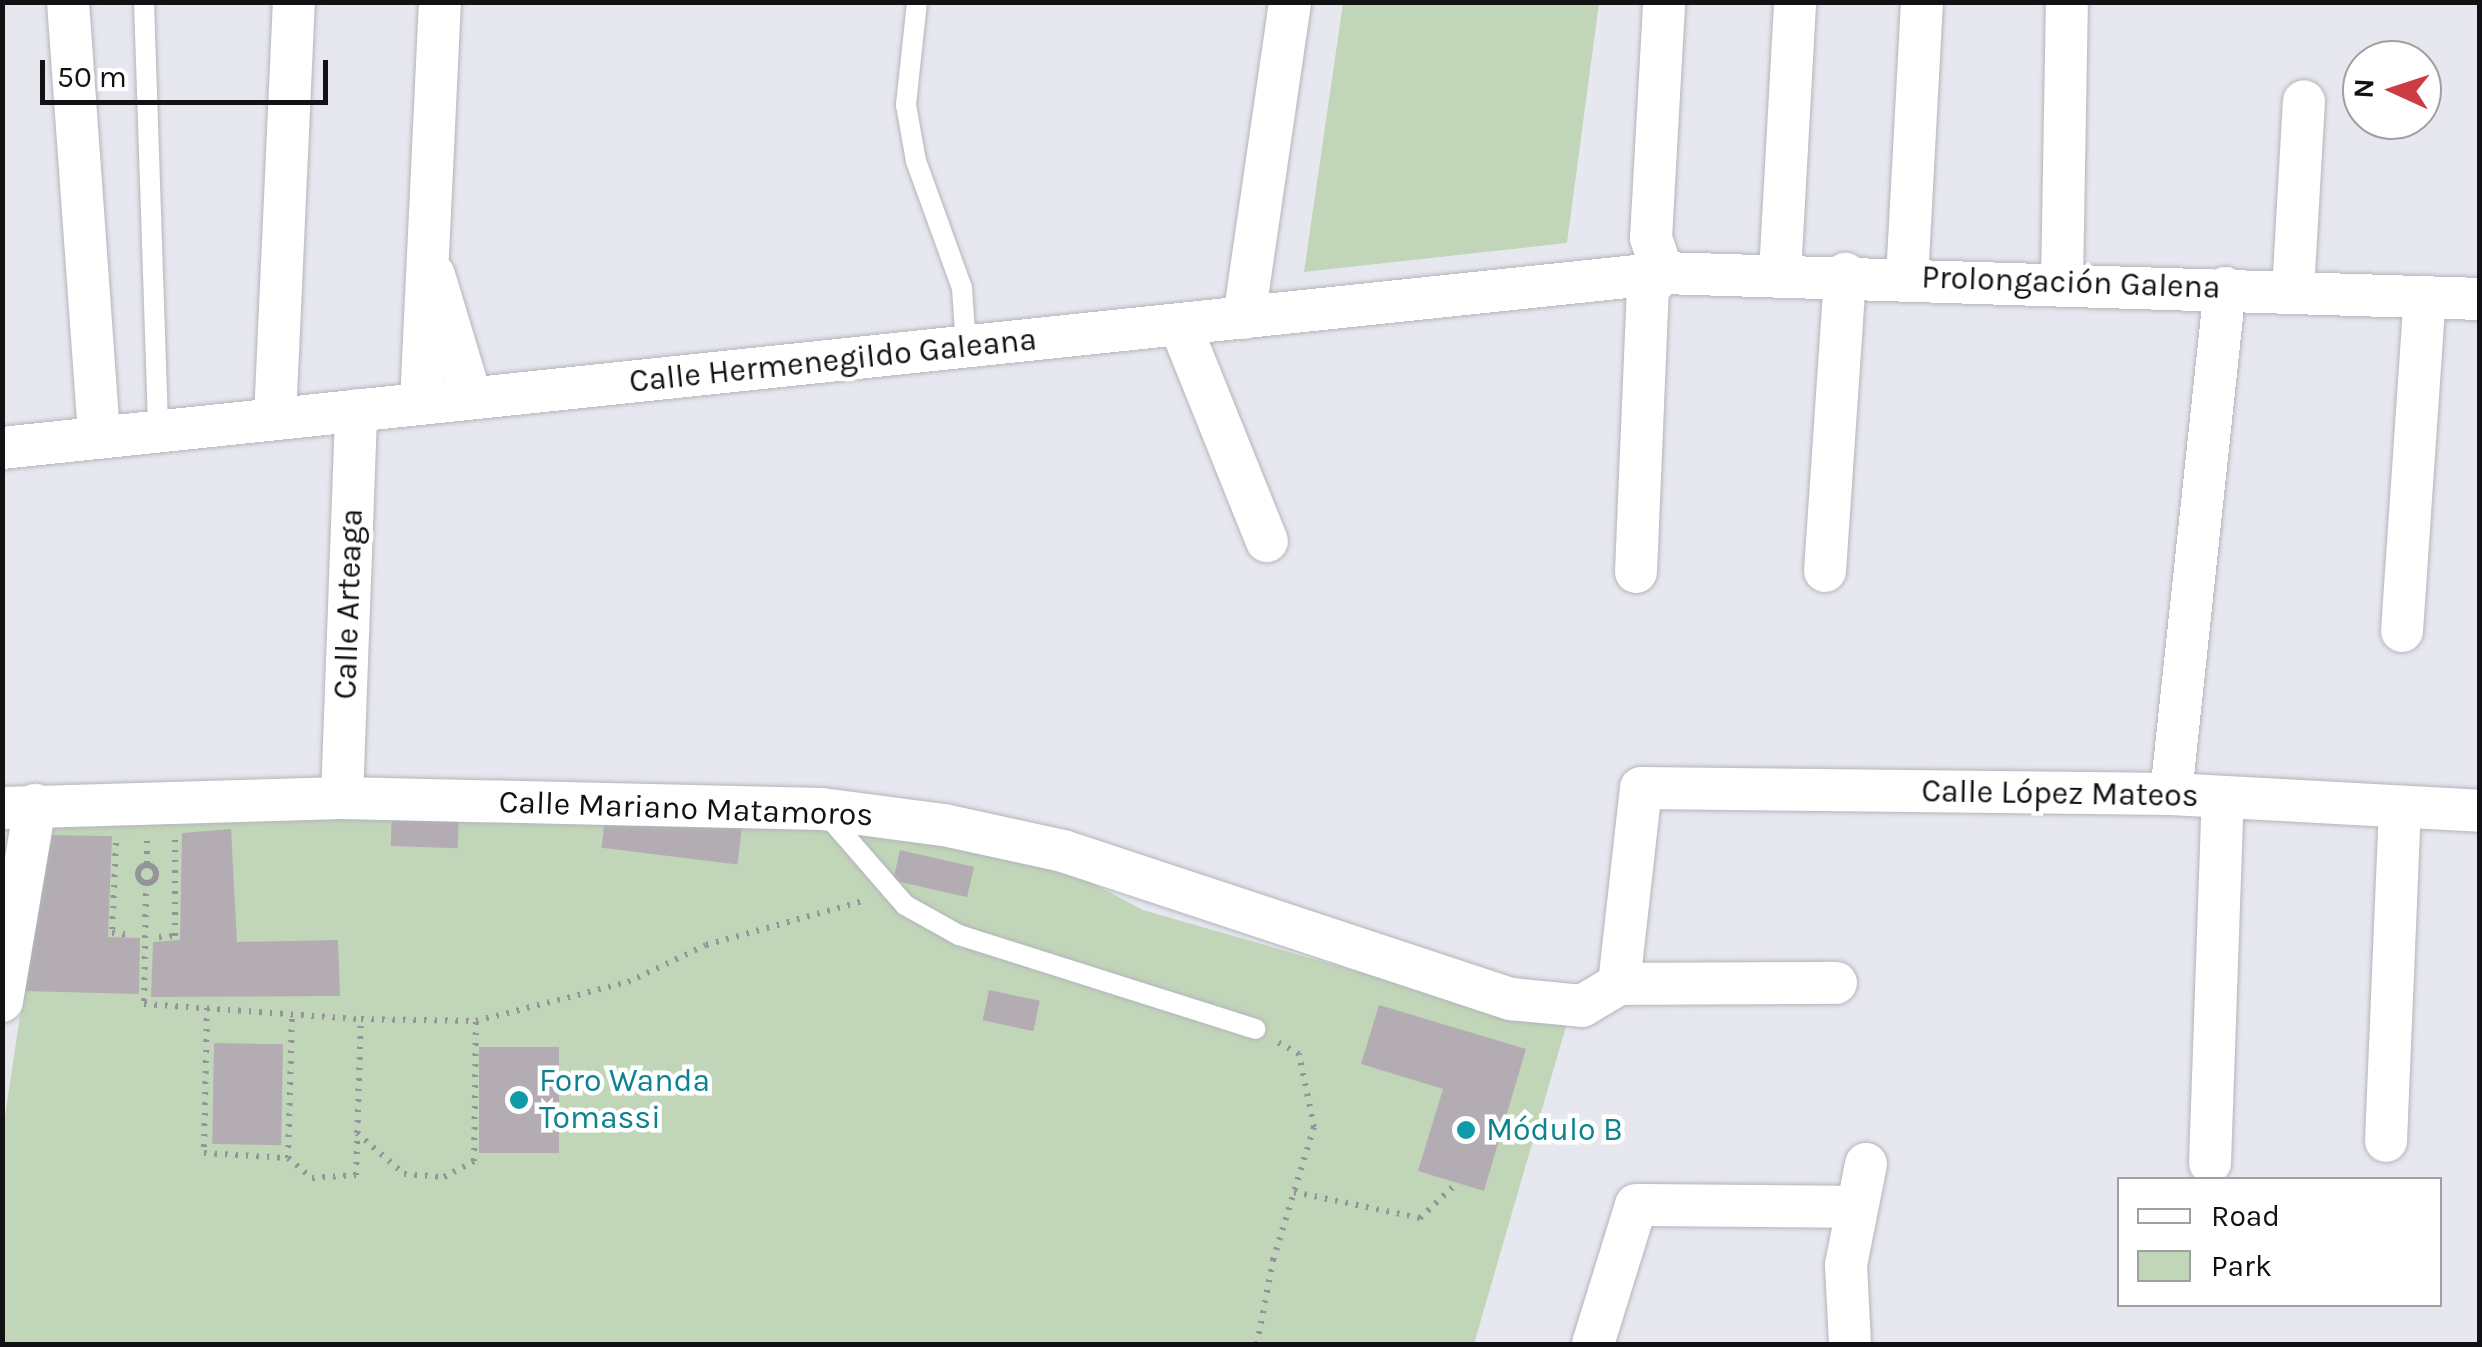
<!DOCTYPE html>
<meta charset="utf-8">
<style>
body{margin:0}
#map{position:relative;width:2482px;height:1347px;overflow:hidden;background:#e7e8ef;font-family:Karla,sans-serif}
div>[style]{position:absolute}
[style*='--x']{left:calc(var(--x)*1px);top:calc(var(--y)*1px);width:calc(var(--w)*1px);rotate:calc(var(--a)*1deg)}
.green>*{inset:0;background:#c1d6b8}
.building>*{inset:0;background:#b3adb3;transform-origin:0 0}
.path>*{height:6px;margin-top:-3px;transform-origin:0;background:repeating-linear-gradient(90deg,#94959a 0 2.5px,transparent 0 10.5px)}
.path>.ring{margin:-3px;padding:0;box-sizing:content-box;background:none;border:6px solid #94959a;border-radius:50%}
.roads{filter:drop-shadow(0 0 2px #b4b4bb) drop-shadow(0 0 2px #b4b4bb)}
.lane>*{height:20px;margin:-10px;padding:0 10px;transform-origin:10px;border-radius:10px;background:#fff}
.street>*{height:42px;margin:-21px;padding:0 21px;transform-origin:21px;border-radius:21px;background:#fff}
.dots>*{width:28px;height:28px;translate:-50% -50%;box-sizing:border-box;border:5px solid #fff;border-radius:50%}
span{translate:-50% -50%;white-space:nowrap;text-align:center;line-height:1.15;-webkit-text-stroke:9px #fff;paint-order:stroke}
.street-label{font-size:32px;color:#121214}
.culture-label{font-size:32px;color:#0d838f}
.left{translate:0 -50%;text-align:left}
.frame{position:absolute;inset:0;border:5px solid #121214;pointer-events:none}
.legend{position:absolute;left:2117px;top:1177px;width:325px;height:130px;box-sizing:border-box;background:#fff;border:2px solid #a0a0a1;margin:0;padding:12px 18px;list-style:none;font-size:30px;color:#121214}
.legend li{display:flex;align-items:center;gap:20px;height:50px}
.legend b{width:50px;border:2px solid #a0a0a1}
.north{position:absolute;left:2342px;top:40px;width:100px;height:100px;box-sizing:border-box;background:#fff;border:2px solid #a0a0a1;border-radius:50%;rotate:273deg;font-size:28px;font-weight:700;line-height:40px;text-align:center;color:#121214}
.north::after{content:'';display:block;margin:auto;width:35px;height:45px;background:#cc3c43;clip-path:polygon(50% 0,100% 100%,50% 72%,0 100%)}
.scale{position:absolute;left:40px;top:60px;width:288px;height:45px;box-sizing:border-box;border:5px solid #121214;border-top:0;padding-left:12px;font-size:30px;line-height:35px;white-space:nowrap;color:#121214;-webkit-text-stroke:8px #fff;paint-order:stroke}
</style>
<div id="map">
<div class="green">
<i style="clip-path:polygon(1343px 3px,1599px 3px,1567px 243px,1304px 272px)"></i>
<i style="clip-path:polygon(51px 807px,685px 812px,1041px 856px,1143px 910px,1513px 1016px,1567px 1023px,1474px 1344px,3px 1344px,3px 1130px)"></i>
</div>
<div class="building">
<i style="left:392px;top:809px;width:67px;height:37px;rotate:2deg"></i>
<i style="left:606px;top:811px;width:137px;height:37px;rotate:7deg"></i>
<i style="clip-path:polygon(231px 829px,237px 942px,338px 940px,340px 996px,151px 997px,153px 942px,180px 940px,182px 833px)"></i>
<i style="clip-path:polygon(47px 835px,112px 836px,108px 937px,140px 938px,139px 994px,23px 991px)"></i>
<i style="left:900px;top:850px;width:76px;height:31px;rotate:13deg"></i>
<i style="left:989px;top:990px;width:52px;height:31px;rotate:12deg"></i>
<i style="clip-path:polygon(1379px 1005px,1526px 1049px,1484px 1191px,1418px 1171px,1443px 1089px,1361px 1064px)"></i>
<i style="left:214px;top:1043px;width:69px;height:101px;rotate:1deg"></i>
<i style="left:479px;top:1047px;width:80px;height:106px"></i>
</div>
<div class="path">
<i style="--x:116;--y:843;--w:90;--a:92.5"></i>
<i style="--x:112;--y:933;--w:18;--a:6"></i>
<i style="--x:147;--y:864;--w:25;--a:-90"></i>
<i class="ring" style="left:138px;top:865px;width:12px;height:12px"></i>
<i style="--x:146;--y:883;--w:121;--a:90.9"></i>
<i style="--x:144;--y:1004;--w:218;--a:4"></i>
<i style="--x:361;--y:1019;--w:115;--a:1"></i>
<i style="--x:476;--y:1021;--w:157;--a:-14.4"></i>
<i style="--x:628;--y:982;--w:86;--a:-25.4"></i>
<i style="--x:706;--y:945;--w:166;--a:-15.7"></i>
<i style="--x:159;--y:937;--w:16;--a:-4"></i>
<i style="--x:175;--y:936;--w:96;--a:-90"></i>
<i style="--x:207;--y:1008;--w:145;--a:91.2"></i>
<i style="--x:204;--y:1153;--w:84;--a:3.4"></i>
<i style="--x:288;--y:1158;--w:31;--a:40"></i>
<i style="--x:312;--y:1178;--w:44;--a:-3.9"></i>
<i style="--x:356;--y:1175;--w:156;--a:-88.2"></i>
<i style="--x:357;--y:1133;--w:62;--a:41.1"></i>
<i style="--x:404;--y:1174;--w:40;--a:4.3"></i>
<i style="--x:444;--y:1177;--w:34;--a:-28"></i>
<i style="--x:474;--y:1161;--w:140;--a:-89.2"></i>
<i style="--x:288;--y:1158;--w:145;--a:-88.4"></i>
<i style="--x:1294;--y:1192;--w:129;--a:11.7"></i>
<i style="--x:1420;--y:1218;--w:51;--a:-43.4"></i>
<i style="--x:1257;--y:1344;--w:86;--a:-79.2"></i>
<i style="--x:1273;--y:1260;--w:139;--a:-72.9"></i>
<i style="--x:1314;--y:1127;--w:75;--a:-101.6"></i>
<i style="--x:1299;--y:1054;--w:25;--a:-151"></i>
</div>
<div class="roads">
<div class="lane">
<i style="--x:144;--y:2;--w:429;--a:88.1"></i>
<i style="--x:917;--y:2;--w:104;--a:96.1"></i>
<i style="--x:906;--y:105;--w:57;--a:79.9"></i>
<i style="--x:916;--y:161;--w:135;--a:70.1"></i>
<i style="--x:962;--y:288;--w:59;--a:86.1"></i>
<i style="--x:826;--y:814;--w:121;--a:49"></i>
<i style="--x:905;--y:905;--w:62;--a:29.1"></i>
<i style="--x:959;--y:935;--w:311;--a:17.6"></i>
</div>
<div class="street">
<i style="--x:68;--y:2;--w:437;--a:85.9"></i>
<i style="--x:1663;--y:273;--w:37;--a:-109"></i>
<i style="--x:1651;--y:238;--w:236;--a:-86.8"></i>
<i style="--x:1780;--y:273;--w:271;--a:-86.8"></i>
<i style="--x:434;--y:275;--w:128;--a:73.3"></i>
<i style="--x:1907;--y:279;--w:277;--a:-86.9"></i>
<i style="--x:2062;--y:283;--w:281;--a:-89"></i>
<i style="--x:2293;--y:291;--w:190;--a:-86.7"></i>
<i style="--x:1244;--y:318;--w:319;--a:-81.7"></i>
<i style="--x:1180;--y:325;--w:233;--a:68.1"></i>
<i style="--x:421;--y:403;--w:401;--a:-87.3"></i>
<i style="--x:275;--y:418;--w:416;--a:-87.4"></i>
<i style="--x:2;--y:448;--w:1670;--a:-6.01"></i>
<i style="--x:1663;--y:273;--w:817;--a:1.82"></i>
<i style="--x:1825;--y:571;--w:298;--a:-86.1"></i>
<i style="--x:1636;--y:572;--w:284;--a:-87.6"></i>
<i style="--x:1648;--y:288;--w:21;--a:-45"></i>
<i style="--x:2402;--y:631;--w:335;--a:-86.1"></i>
<i style="--x:2171;--y:794;--w:509;--a:-83.91"></i>
<i style="--x:342;--y:798;--w:388;--a:-87.9"></i>
<i style="--x:2;--y:808;--w:340;--a:-1.7"></i>
<i style="--x:342;--y:798;--w:480;--a:1.3"></i>
<i style="--x:822;--y:809;--w:123;--a:7.5"></i>
<i style="--x:944;--y:825;--w:122;--a:12.3"></i>
<i style="--x:1063;--y:851;--w:472;--a:18.3"></i>
<i style="--x:1511;--y:999;--w:71;--a:5.6"></i>
<i style="--x:1582;--y:1006;--w:43;--a:-30.7"></i>
<i style="--x:1619;--y:984;--w:197;--a:-83.6"></i>
<i style="--x:1641;--y:788;--w:530;--a:0.65"></i>
<i style="--x:2171;--y:794;--w:309;--a:3.1"></i>
<i style="--x:1619;--y:984;--w:217;--a:-0.3"></i>
<i style="--x:2;--y:1001;--w:199;--a:-80.4"></i>
<i style="--x:2386;--y:1141;--w:332;--a:-87.6"></i>
<i style="--x:2210;--y:1163;--w:365;--a:-88"></i>
<i style="--x:1593;--y:1344;--w:145;--a:-72.8"></i>
<i style="--x:1636;--y:1205;--w:217;--a:0.5"></i>
<i style="--x:1850;--y:1344;--w:79;--a:-92.9"></i>
<i style="--x:1846;--y:1265;--w:103;--a:-78.8"></i>
</div>
</div>
<div class="dots">
<i style="left:519px;top:1100px;background:#0f9aa8"></i>
<i style="left:1466px;top:1130px;background:#0f9aa8"></i>
</div>
<div class="street-label">
<span style="left:2071px;top:283px;rotate:2deg">Prolongación Galena</span>
<span style="left:833px;top:361px;rotate:-6deg">Calle Hermenegildo Galeana</span>
<span style="left:349px;top:604px;rotate:-88deg">Calle Arteaga</span>
<span style="left:2060px;top:794px;rotate:1deg">Calle López Mateos</span>
<span style="left:686px;top:809px;rotate:2deg">Calle Mariano Matamoros</span>
</div>
<div class="culture-label">
<span class="left" style="left:539px;top:1100px">Foro Wanda<br>Tomassi</span>
<span class="left" style="left:1486px;top:1130px">Módulo B</span>
</div>
<div class="frame"></div>
<ul class="legend">
<li><b style="height:12px;background:#fff"></b>Road</li>
<li><b style="height:28px;background:#c1d6b8"></b>Park</li>
</ul>
<div class="north">N</div>
<div class="scale">50 m</div>
</div>
